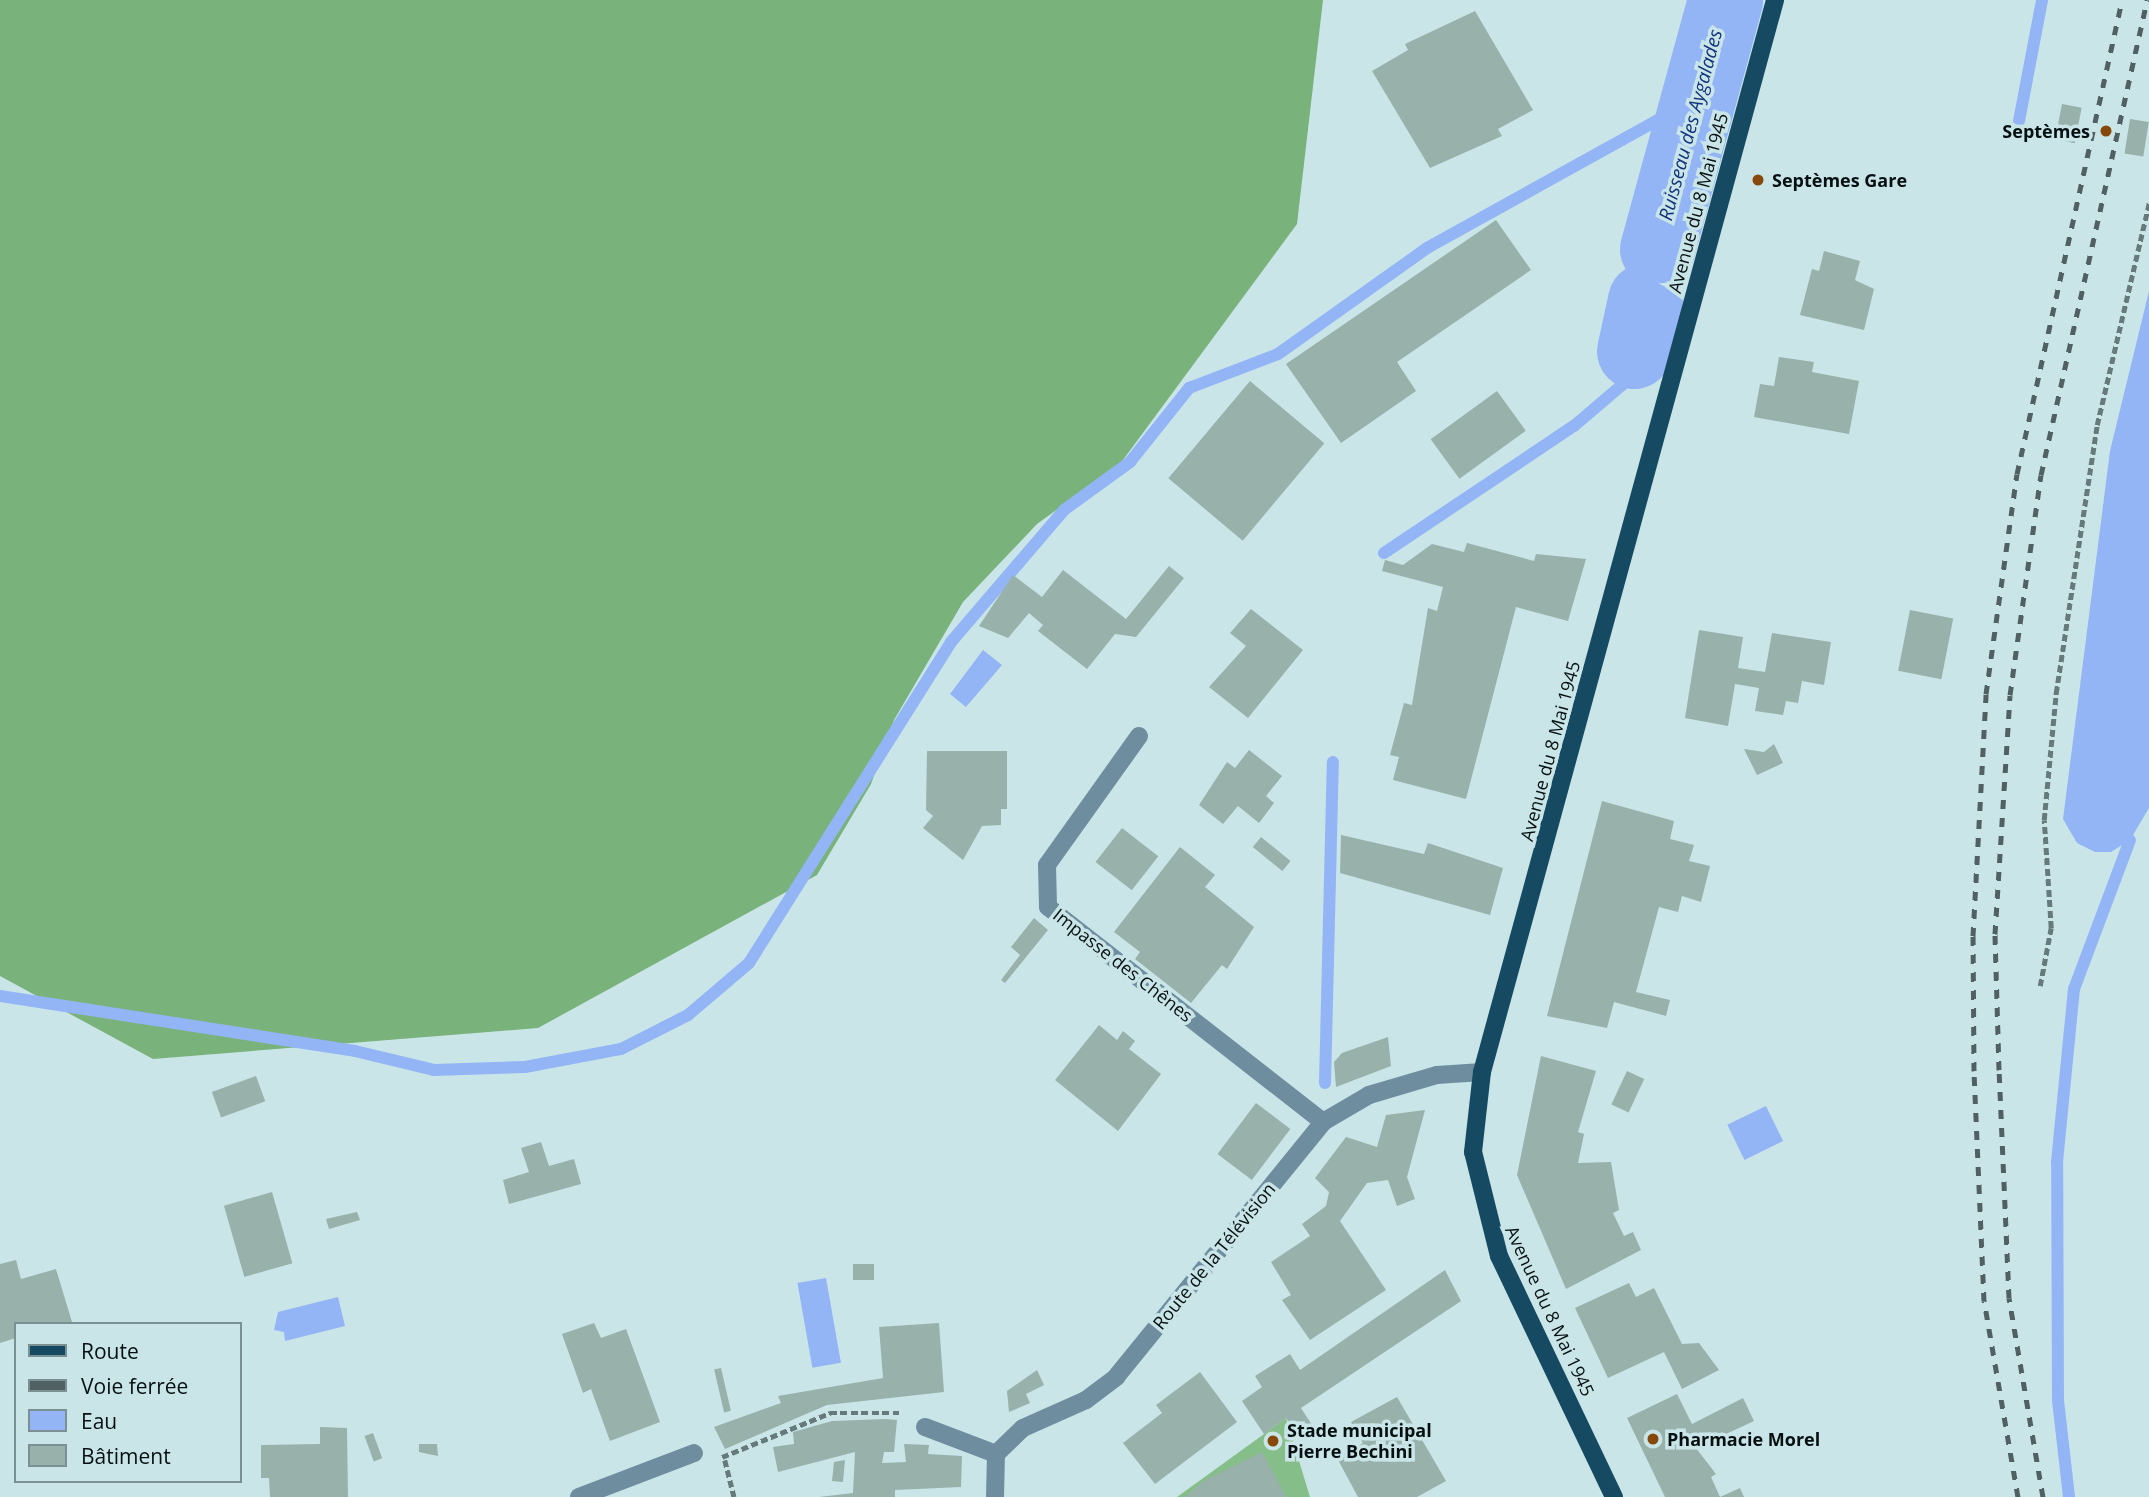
<!DOCTYPE html>
<meta charset="utf-8">
<style>
body{margin:0}
#map{position:relative;width:2149px;height:1497px;overflow:hidden;background:#c9e5e8;font-family:"Open Sans",sans-serif}
div>[style]{position:absolute}
[style*='--x']{left:calc(var(--x)*1px);top:calc(var(--y)*1px);width:calc(var(--w)*1px);rotate:calc(var(--a)*1deg)}
.green>*{inset:0;background:#85be88}
.forest>*{inset:0;background:#79b37b}
.water>*{inset:0;background:#93b5f5;transform-origin:0 0}
.stream>*{height:12px;margin:-6px;padding:0 6px;transform-origin:6px;border-radius:6px;background:#93b5f5}
.river>*{height:75px;margin:-37.5px;padding:0 37.5px;transform-origin:37.5px;border-radius:37.5px;background:#93b5f5}
.building>*{inset:0;background:#98b1aa;transform-origin:0 0}
.path>*{height:4.5px;margin-top:-2.25px;transform-origin:0;background:repeating-linear-gradient(90deg,#66797b 0 7px,transparent 0 10.5px)}
.minor>*{height:18px;margin:-9px;padding:0 9px;transform-origin:9px;border-radius:9px;background:#6e8ea0}
.major>*{height:18px;margin:-9px;padding:0 9px;transform-origin:9px;border-radius:9px;background:#164a62}
.rail>*{height:5px;margin-top:-2.5px;transform-origin:0;background:repeating-linear-gradient(90deg,#516163 0 9px,transparent 0 18px)}
.dots>*{width:19px;height:19px;translate:-50% -50%;box-sizing:border-box;border:4px solid #c9e5e8;border-radius:50%}
span{translate:-50% -50%;white-space:nowrap;text-align:center;line-height:1.15;-webkit-text-stroke:7px #c9e5e8;paint-order:stroke}
.poi-label{font-size:18px;color:#071011;font-weight:700}
.right{translate:-100% -50%;text-align:right}
.left{translate:0 -50%;text-align:left}
.street-label{font-size:18px;color:#071011}
.water-label{font-size:19px;color:#13347d;font-style:italic}
.legend{position:absolute;left:14px;top:1322px;width:228px;height:161px;box-sizing:border-box;background:#c9e5e8;border:2px solid #7b9092;margin:0;padding:9px 12px;list-style:none;font-size:21px;color:#071011}
.legend li{display:flex;align-items:center;gap:14px;height:35px}
.legend b{width:35px;border:2px solid #7b9092}
</style>
<div id="map">
<div class="green">
<i style="clip-path:polygon(1286px 1418px,1310px 1497px,1177px 1497px)"></i>
</div>
<div class="forest">
<i style="clip-path:polygon(0 0,1323px 0,1297px 224px,1120px 464px,1037px 524px,963px 602px,894px 720px,871px 784px,817px 875px,538px 1028px,153px 1059px,0 976px)"></i>
</div>
<div class="water">
<i style="clip-path:polygon(2149px 291px,2149px 808px,2130px 840px,2111px 852px,2095px 852px,2077px 843px,2063px 819px,2110px 451px)"></i>
<i style="clip-path:polygon(983px 650px,1002px 665px,966px 707px,950px 694px)"></i>
<i style="left:1766px;top:1106px;width:39px;height:43px;rotate:64deg"></i>
<i style="left:826px;top:1278px;width:86px;height:29px;rotate:80deg"></i>
<i style="clip-path:polygon(338px 1297px,345px 1326px,285px 1341px,284px 1332px,274px 1330px,278px 1312px)"></i>
</div>
<div class="stream">
<i style="--x:2019;--y:121;--w:123;--a:-79.2"></i>
<i style="--x:1384;--y:553;--w:229;--a:-33.8"></i>
<i style="--x:1574;--y:426;--w:72;--a:-40.5"></i>
<i style="--x:0;--y:996;--w:359;--a:8.8"></i>
<i style="--x:355;--y:1051;--w:81;--a:13.5"></i>
<i style="--x:434;--y:1070;--w:91;--a:-1.9"></i>
<i style="--x:525;--y:1067;--w:98;--a:-10.6"></i>
<i style="--x:621;--y:1049;--w:75;--a:-26.9"></i>
<i style="--x:688;--y:1015;--w:80;--a:-40.4"></i>
<i style="--x:749;--y:963;--w:379;--a:-57.8"></i>
<i style="--x:951;--y:642;--w:174;--a:-49.4"></i>
<i style="--x:1064;--y:510;--w:82;--a:-36"></i>
<i style="--x:1130;--y:462;--w:95;--a:-51.4"></i>
<i style="--x:1189;--y:388;--w:95;--a:-20.9"></i>
<i style="--x:1278;--y:354;--w:183;--a:-35.4"></i>
<i style="--x:1427;--y:248;--w:310;--a:-29"></i>
<i style="--x:1325;--y:1083;--w:321;--a:-88.6"></i>
<i style="--x:2069;--y:1497;--w:98;--a:-96.5"></i>
<i style="--x:2058;--y:1400;--w:238;--a:-90.2"></i>
<i style="--x:2057;--y:1162;--w:174;--a:-84.4"></i>
<i style="--x:2074;--y:989;--w:159;--a:-69.4"></i>
</div>
<div class="river">
<i style="--x:1657;--y:249;--w:258;--a:-74.7"></i>
<i style="--x:1634;--y:351;--w:52;--a:-77.8"></i>
</div>
<div class="building">
<i style="clip-path:polygon(1475px 11px,1533px 110px,1498px 129px,1502px 136px,1430px 168px,1372px 71px,1408px 50px,1405px 44px)"></i>
<i style="left:2062px;top:104px;width:20px;height:36px;rotate:11deg"></i>
<i style="left:2130px;top:119px;width:19px;height:35px;rotate:9deg"></i>
<i style="clip-path:polygon(1496px 220px,1531px 270px,1397px 362px,1416px 391px,1341px 443px,1286px 364px)"></i>
<i style="clip-path:polygon(1824px 251px,1860px 261px,1855px 280px,1874px 289px,1864px 330px,1800px 315px,1812px 269px,1819px 271px)"></i>
<i style="clip-path:polygon(1779px 357px,1814px 362px,1812px 372px,1859px 381px,1849px 434px,1754px 417px,1760px 384px,1774px 386px)"></i>
<i style="left:1250px;top:381px;width:97px;height:127px;rotate:40deg"></i>
<i style="left:1497px;top:391px;width:49px;height:82px;rotate:54deg"></i>
<i style="clip-path:polygon(1467px 543px,1534px 561px,1536px 554px,1586px 559px,1568px 621px,1516px 607px,1466px 799px,1393px 780px,1399px 757px,1390px 755px,1404px 703px,1412px 705px,1428px 608px,1437px 611px,1443px 587px,1382px 571px,1385px 560px,1403px 565px,1432px 544px,1464px 552px)"></i>
<i style="clip-path:polygon(1169px 566px,1184px 578px,1136px 637px,1115px 634px,1087px 669px,1038px 631px,1043px 625px,1029px 613px,1008px 638px,979px 626px,1013px 575px,1042px 597px,1063px 570px,1126px 619px)"></i>
<i style="clip-path:polygon(1251px 609px,1303px 650px,1248px 718px,1209px 687px,1246px 646px,1230px 633px)"></i>
<i style="left:1910px;top:610px;width:44px;height:62px;rotate:11deg"></i>
<i style="clip-path:polygon(1699px 630px,1743px 637px,1738px 668px,1765px 672px,1772px 633px,1831px 642px,1824px 685px,1802px 681px,1798px 703px,1786px 701px,1783px 715px,1755px 711px,1759px 688px,1735px 684px,1728px 726px,1685px 718px)"></i>
<i style="clip-path:polygon(1774px 744px,1783px 763px,1757px 775px,1744px 749px,1764px 752px)"></i>
<i style="clip-path:polygon(1249px 750px,1282px 776px,1266px 796px,1274px 803px,1259px 823px,1238px 806px,1223px 824px,1199px 805px,1227px 762px,1235px 768px)"></i>
<i style="clip-path:polygon(927px 751px,1007px 751px,1007px 809px,1001px 809px,1001px 825px,982px 826px,963px 860px,923px 828px,933px 816px,926px 810px)"></i>
<i style="clip-path:polygon(1602px 801px,1674px 821px,1670px 839px,1694px 845px,1689px 861px,1710px 866px,1701px 902px,1682px 896px,1678px 912px,1659px 907px,1636px 992px,1670px 1000px,1666px 1016px,1614px 1002px,1607px 1028px,1547px 1016px)"></i>
<i style="left:1122px;top:828px;width:46px;height:43px;rotate:38deg"></i>
<i style="clip-path:polygon(1341px 835px,1424px 854px,1428px 843px,1503px 868px,1490px 915px,1340px 873px)"></i>
<i style="left:1261px;top:837px;width:38px;height:13px;rotate:39deg"></i>
<i style="clip-path:polygon(1180px 847px,1215px 875px,1205px 887px,1254px 927px,1227px 969px,1222px 965px,1191px 1003px,1135px 959px,1140px 952px,1114px 932px)"></i>
<i style="clip-path:polygon(1034px 918px,1048px 930px,1005px 983px,1001px 980px,1020px 955px,1011px 947px)"></i>
<i style="clip-path:polygon(1099px 1025px,1117px 1040px,1123px 1031px,1135px 1041px,1129px 1049px,1161px 1074px,1118px 1131px,1055px 1080px)"></i>
<i style="clip-path:polygon(1388px 1037px,1391px 1066px,1336px 1087px,1334px 1062px,1342px 1053px)"></i>
<i style="clip-path:polygon(1541px 1056px,1596px 1071px,1578px 1132px,1584px 1134px,1578px 1163px,1611px 1162px,1619px 1210px,1613px 1213px,1624px 1236px,1633px 1232px,1641px 1250px,1566px 1289px,1517px 1175px)"></i>
<i style="left:1627px;top:1071px;width:19px;height:37px;rotate:25deg"></i>
<i style="left:256px;top:1076px;width:27px;height:47px;rotate:70deg"></i>
<i style="left:1256px;top:1103px;width:43px;height:64px;rotate:37deg"></i>
<i style="clip-path:polygon(1425px 1110px,1407px 1177px,1415px 1199px,1397px 1206px,1388px 1180px,1367px 1183px,1340px 1221px,1386px 1290px,1310px 1340px,1282px 1300px,1291px 1295px,1271px 1262px,1310px 1236px,1302px 1224px,1326px 1206px,1329px 1192px,1315px 1178px,1346px 1137px,1377px 1147px,1386px 1115px)"></i>
<i style="clip-path:polygon(541px 1142px,549px 1166px,574px 1159px,581px 1184px,509px 1204px,503px 1180px,529px 1172px,521px 1148px)"></i>
<i style="left:272px;top:1192px;width:74px;height:50px;rotate:74deg"></i>
<i style="clip-path:polygon(357px 1212px,360px 1220px,329px 1229px,326px 1219px)"></i>
<i style="clip-path:polygon(16px 1260px,21px 1279px,56px 1269px,72px 1322px,16px 1324px,16px 1338px,0 1343px,0 1264px)"></i>
<i style="left:853px;top:1264px;width:21px;height:16px"></i>
<i style="clip-path:polygon(1445px 1270px,1461px 1301px,1301px 1408px,1312px 1425px,1298px 1435px,1286px 1418px,1264px 1434px,1242px 1401px,1262px 1387px,1255px 1376px,1290px 1354px,1300px 1370px)"></i>
<i style="clip-path:polygon(1629px 1283px,1636px 1297px,1654px 1288px,1682px 1344px,1699px 1343px,1719px 1370px,1682px 1389px,1664px 1352px,1608px 1378px,1575px 1308px)"></i>
<i style="clip-path:polygon(594px 1323px,601px 1338px,626px 1329px,660px 1422px,610px 1441px,591px 1389px,583px 1393px,562px 1334px)"></i>
<i style="clip-path:polygon(939px 1323px,944px 1392px,827px 1405px,725px 1449px,714px 1427px,781px 1403px,778px 1396px,883px 1378px,879px 1327px)"></i>
<i style="left:721px;top:1368px;width:44px;height:7px;rotate:77deg"></i>
<i style="clip-path:polygon(1037px 1370px,1044px 1385px,1026px 1394px,1030px 1403px,1009px 1412px,1007px 1391px)"></i>
<i style="clip-path:polygon(1200px 1372px,1237px 1422px,1155px 1484px,1123px 1443px,1162px 1413px,1156px 1405px)"></i>
<i style="clip-path:polygon(1677px 1394px,1692px 1424px,1743px 1398px,1754px 1421px,1696px 1448px,1716px 1474px,1711px 1477px,1720px 1497px,1740px 1488px,1744px 1497px,1665px 1497px,1627px 1418px)"></i>
<i style="clip-path:polygon(1397px 1397px,1446px 1481px,1417px 1497px,1358px 1497px,1337px 1458px,1363px 1443px,1351px 1422px)"></i>
<i style="clip-path:polygon(886px 1419px,897px 1420px,894px 1452px,884px 1452px,882px 1463px,906px 1462px,904px 1444px,929px 1445px,928px 1454px,962px 1456px,961px 1487px,895px 1490px,895px 1497px,819px 1497px,853px 1493px,855px 1452px,778px 1472px,773px 1447px,794px 1444px,793px 1432px,832px 1421px)"></i>
<i style="clip-path:polygon(320px 1427px,347px 1428px,348px 1497px,270px 1497px,269px 1478px,261px 1478px,261px 1445px,320px 1444px)"></i>
<i style="left:373px;top:1433px;width:27px;height:9px;rotate:70deg"></i>
<i style="clip-path:polygon(419px 1444px,437px 1444px,438px 1456px,419px 1452px)"></i>
<i style="clip-path:polygon(1262px 1452px,1286px 1497px,1185px 1497px,1205px 1480px)"></i>
<i style="clip-path:polygon(845px 1460px,843px 1482px,832px 1481px,834px 1462px)"></i>
</div>
<div class="path">
<i style="--x:2040;--y:986;--w:59;--a:-79.3"></i>
<i style="--x:2051;--y:928;--w:108;--a:-93.7"></i>
<i style="--x:2044;--y:820;--w:128;--a:-84.6"></i>
<i style="--x:2056;--y:693;--w:271;--a:-81.3"></i>
<i style="--x:2097;--y:425;--w:228;--a:-76.8"></i>
<i style="--x:722;--y:1457;--w:117;--a:-22.2"></i>
<i style="--x:830;--y:1413;--w:69;--a:0"></i>
<i style="--x:725;--y:1460;--w:38;--a:76"></i>
</div>
<div class="minor">
<i style="--x:1139;--y:736;--w:158;--a:125.5"></i>
<i style="--x:1047;--y:865;--w:42;--a:88.6"></i>
<i style="--x:1048;--y:907;--w:349;--a:38"></i>
<i style="--x:925;--y:1427;--w:76;--a:20.8"></i>
<i style="--x:579;--y:1497;--w:123;--a:-20.9"></i>
<i style="--x:995;--y:1497;--w:43;--a:-88.7"></i>
<i style="--x:996;--y:1454;--w:37;--a:-44"></i>
<i style="--x:1023;--y:1428;--w:69;--a:-24"></i>
<i style="--x:1086;--y:1400;--w:38;--a:-37"></i>
<i style="--x:1116;--y:1377;--w:328;--a:-50.9"></i>
<i style="--x:1323;--y:1122;--w:53;--a:-30.4"></i>
<i style="--x:1369;--y:1095;--w:71;--a:-16.4"></i>
<i style="--x:1437;--y:1075;--w:45;--a:-3.8"></i>
</div>
<div class="major">
<i style="--x:1614;--y:1497;--w:267;--a:-115.5"></i>
<i style="--x:1499;--y:1256;--w:107;--a:-104"></i>
<i style="--x:1473;--y:1152;--w:81;--a:-83.6"></i>
<i style="--x:1482;--y:1072;--w:1111;--a:-74.71"></i>
</div>
<div class="rail">
<i style="--x:2018;--y:1497;--w:199;--a:-99.8"></i>
<i style="--x:1984;--y:1301;--w:230;--a:-92.5"></i>
<i style="--x:1974;--y:1071;--w:135;--a:-90.4"></i>
<i style="--x:1973;--y:936;--w:242;--a:-86.9"></i>
<i style="--x:1986;--y:694;--w:222;--a:-82"></i>
<i style="--x:2017;--y:474;--w:485;--a:-77.5"></i>
<i style="--x:2043;--y:1497;--w:202;--a:-99.7"></i>
<i style="--x:2009;--y:1298;--w:228;--a:-92.5"></i>
<i style="--x:1999;--y:1070;--w:136;--a:-91.7"></i>
<i style="--x:1995;--y:934;--w:239;--a:-86.4"></i>
<i style="--x:2010;--y:695;--w:222;--a:-82"></i>
<i style="--x:2041;--y:475;--w:487;--a:-77.4"></i>
</div>
<div class="dots">
<i style="left:2106px;top:131px;background:#87480b"></i>
<i style="left:1758px;top:180px;background:#87480b"></i>
<i style="left:1653px;top:1439px;background:#87480b"></i>
<i style="left:1273px;top:1441px;background:#87480b"></i>
</div>
<div class="poi-label">
<span class="right" style="left:2090px;top:131px">Septèmes</span>
<span class="left" style="left:1772px;top:180px">Septèmes Gare</span>
<span class="left" style="left:1287px;top:1441px">Stade municipal<br>Pierre Bechini</span>
<span class="left" style="left:1667px;top:1439px">Pharmacie Morel</span>
</div>
<div class="street-label">
<span style="left:1698px;top:203px;rotate:-75deg">Avenue du 8 Mai 1945</span>
<span style="left:1550px;top:751px;rotate:-75deg">Avenue du 8 Mai 1945</span>
<span style="left:1123px;top:965px;rotate:38deg">Impasse des Chênes</span>
<span style="left:1214px;top:1256px;rotate:-51deg">Route de la Télévision</span>
<span style="left:1550px;top:1311px;rotate:65deg">Avenue du 8 Mai 1945</span>
</div>
<div class="water-label">
<span style="left:1691px;top:125px;rotate:-75deg">Ruisseau des Aygalades</span>
</div>
<ul class="legend">
<li><b style="height:9px;background:#164a62"></b>Route</li>
<li><b style="height:9px;background:#516163"></b>Voie ferrée</li>
<li><b style="height:19px;background:#93b5f5"></b>Eau</li>
<li><b style="height:19px;background:#98b1aa"></b>Bâtiment</li>
</ul>
</div>
